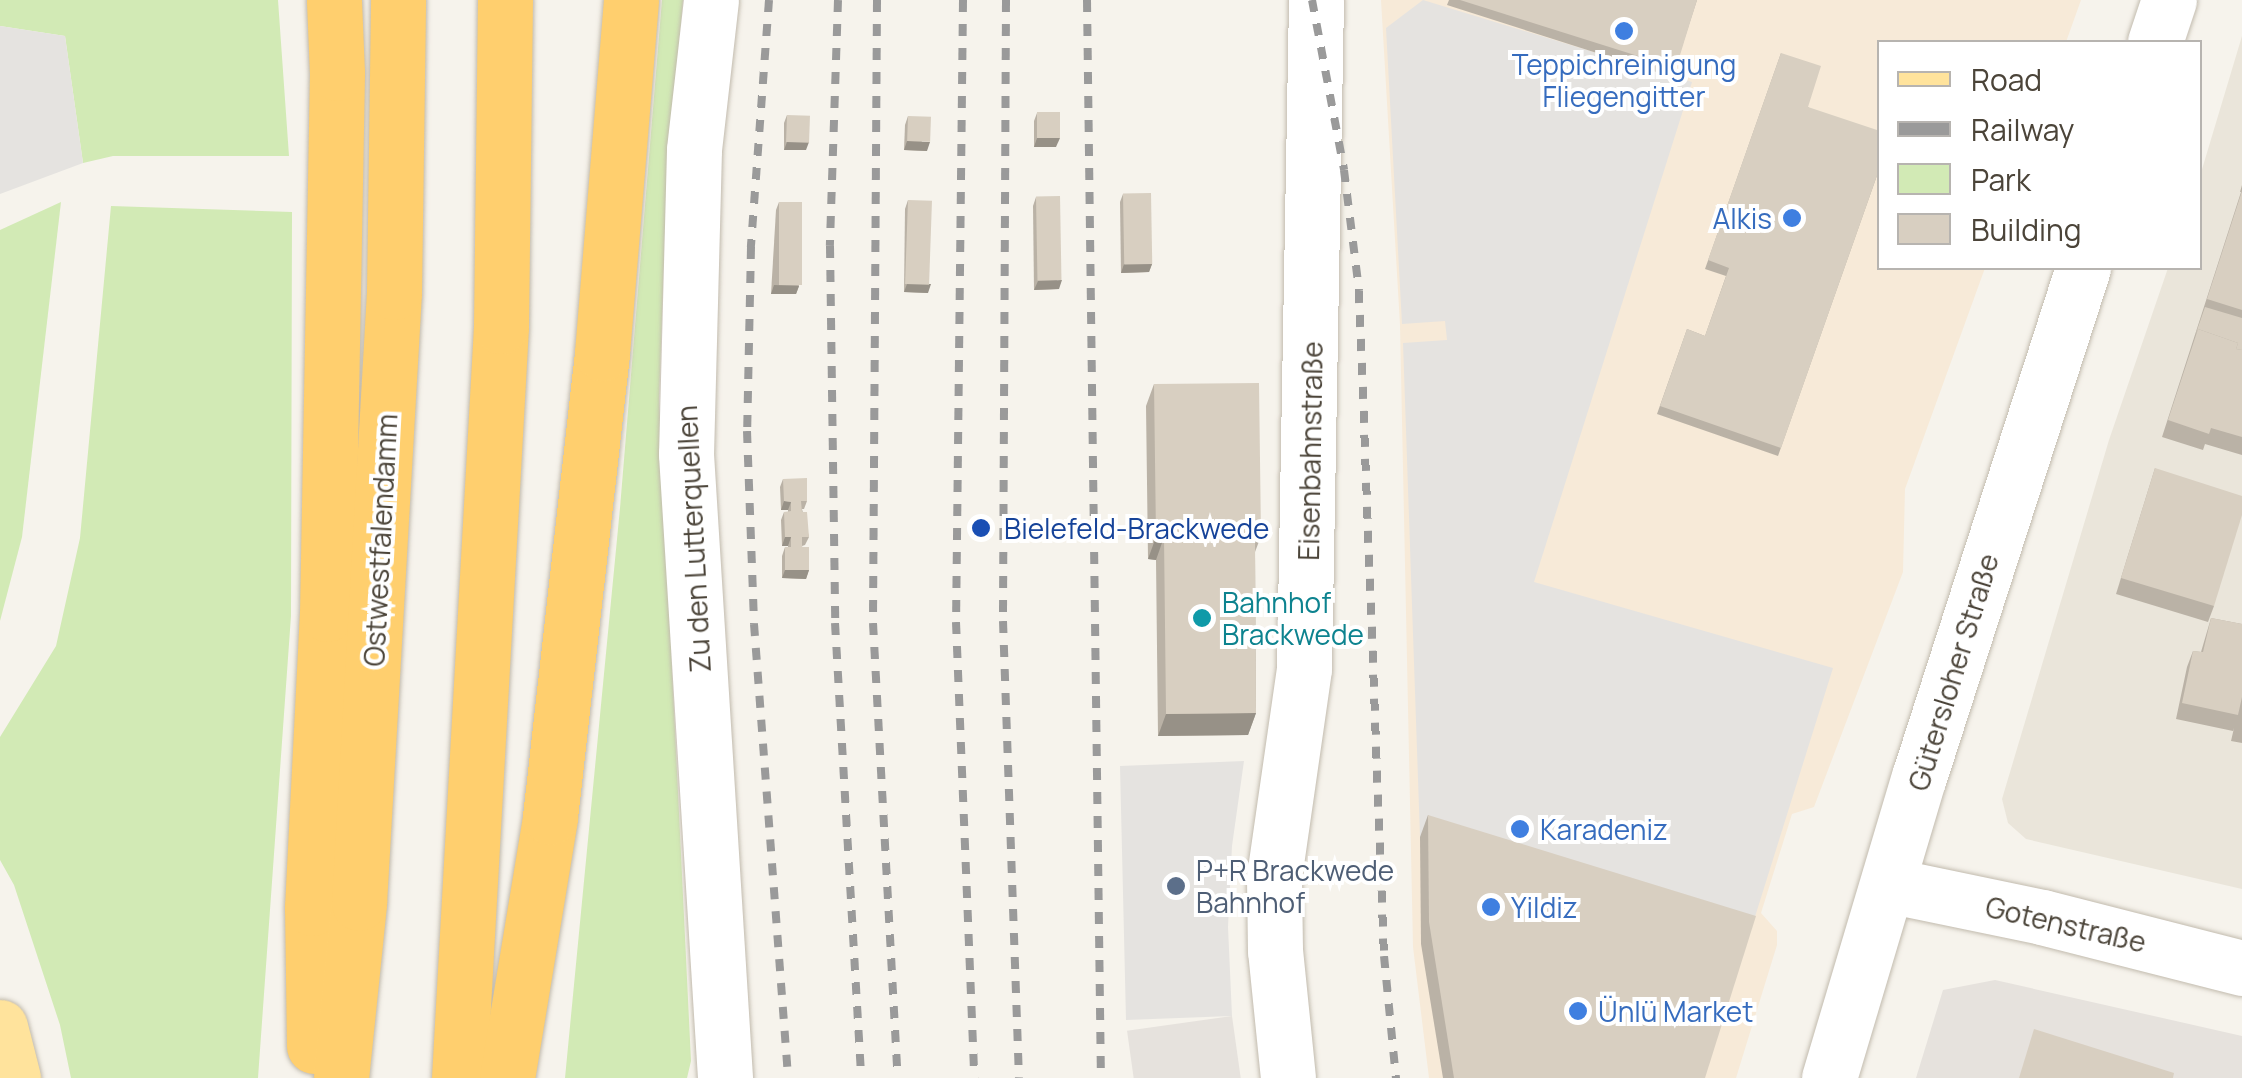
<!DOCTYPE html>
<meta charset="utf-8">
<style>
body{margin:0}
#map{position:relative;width:2242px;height:1078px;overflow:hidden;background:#f6f3ec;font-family:Manrope,sans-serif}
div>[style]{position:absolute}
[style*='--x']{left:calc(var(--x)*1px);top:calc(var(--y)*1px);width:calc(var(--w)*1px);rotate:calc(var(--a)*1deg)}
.residential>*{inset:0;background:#eae5da}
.commercial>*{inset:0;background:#f7ead8}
.industrial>*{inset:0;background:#e6e2dd;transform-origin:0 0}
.green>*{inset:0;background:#d2eab5}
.parking>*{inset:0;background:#e5e3e0}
.roads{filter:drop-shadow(0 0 2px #c2bbae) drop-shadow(0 0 2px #c2bbae)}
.minor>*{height:55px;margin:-27.5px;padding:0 27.5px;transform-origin:27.5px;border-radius:27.5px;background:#fff}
.major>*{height:55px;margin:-27.5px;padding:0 27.5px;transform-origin:27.5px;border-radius:27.5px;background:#ffe39c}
.highway>*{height:55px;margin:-27.5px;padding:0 27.5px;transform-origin:27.5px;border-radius:27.5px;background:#ffcf6e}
.rail>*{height:8px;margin-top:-4px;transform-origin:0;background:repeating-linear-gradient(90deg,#9a9a9a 0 12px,transparent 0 24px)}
.wall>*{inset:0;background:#bab2a6}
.shaded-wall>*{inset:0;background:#979187}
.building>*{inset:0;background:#d8cfc1;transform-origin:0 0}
.dots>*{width:28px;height:28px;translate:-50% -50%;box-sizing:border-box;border:5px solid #fff;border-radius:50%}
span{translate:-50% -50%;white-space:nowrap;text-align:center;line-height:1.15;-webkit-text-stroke:8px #fff;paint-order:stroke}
.shop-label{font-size:28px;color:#366cbe}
.right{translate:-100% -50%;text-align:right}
.left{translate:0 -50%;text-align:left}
.street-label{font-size:28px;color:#4b4439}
.transit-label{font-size:28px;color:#164399}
.culture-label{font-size:28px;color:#0d838f}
.service-label{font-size:28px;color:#4e5e75}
.legend{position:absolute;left:1877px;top:40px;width:325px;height:230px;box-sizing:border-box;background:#fff;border:2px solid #b7b4b0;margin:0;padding:12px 18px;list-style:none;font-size:30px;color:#4b4439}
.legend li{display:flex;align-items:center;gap:20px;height:50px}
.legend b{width:50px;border:2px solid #b7b4b0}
</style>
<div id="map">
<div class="residential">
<i style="clip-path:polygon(2242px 36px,2242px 889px,2026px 839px,2008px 823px,2002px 799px,2109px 440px,2168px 268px,2200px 268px,2200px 176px)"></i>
</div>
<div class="commercial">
<i style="clip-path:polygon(1381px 0,2081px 0,2066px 42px,1880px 42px,1880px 268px,1985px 268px,1905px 489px,1903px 572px,1814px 807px,1792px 814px,1761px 913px,1777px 931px,1777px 945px,1736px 1078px,1429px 1078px,1413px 947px,1400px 325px)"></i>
</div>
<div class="industrial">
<i style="clip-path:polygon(1995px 980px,2242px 1036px,2242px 1078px,1916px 1078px,1943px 990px)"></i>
<i style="left:1232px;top:1016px;width:63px;height:106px;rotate:82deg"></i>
</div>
<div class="green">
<i style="clip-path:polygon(0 0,278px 0,289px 156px,113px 156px,83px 163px,65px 36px,0 26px)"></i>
<i style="clip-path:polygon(662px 0,683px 0,667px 175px,659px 400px,691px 1061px,687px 1078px,565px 1078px,620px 508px)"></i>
<i style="clip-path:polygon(61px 202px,22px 537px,0 621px,0 230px)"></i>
<i style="clip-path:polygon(111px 206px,292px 212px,291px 616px,258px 1078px,71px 1078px,60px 1025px,14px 885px,0 860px,0 737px,56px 646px,80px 538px)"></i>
</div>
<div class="parking">
<i style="clip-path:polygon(1423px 0,1692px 82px,1534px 582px,1833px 668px,1748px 939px,1420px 837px,1403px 343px,1447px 340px,1445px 321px,1402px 324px,1386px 28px)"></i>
<i style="clip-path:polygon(0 26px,65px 36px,83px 163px,0 194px)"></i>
<i style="clip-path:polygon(1244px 761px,1232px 846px,1228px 927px,1232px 1016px,1126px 1020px,1120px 766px)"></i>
</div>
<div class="roads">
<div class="minor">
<i style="--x:711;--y:0;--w:151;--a:96.5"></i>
<i style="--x:694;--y:150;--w:304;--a:91.5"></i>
<i style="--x:686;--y:454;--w:625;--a:86.42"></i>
<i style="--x:2155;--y:42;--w:44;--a:-71.6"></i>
<i style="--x:1888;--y:885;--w:157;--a:11.7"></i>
<i style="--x:2042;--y:917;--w:206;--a:14.3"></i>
<i style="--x:1288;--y:1078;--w:128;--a:-95.8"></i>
<i style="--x:1275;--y:951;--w:74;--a:-90.8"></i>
<i style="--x:1274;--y:877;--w:211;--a:-81.8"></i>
<i style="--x:1304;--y:668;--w:668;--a:-88.97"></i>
<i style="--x:1829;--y:1078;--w:314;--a:-73.4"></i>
<i style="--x:1919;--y:777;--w:535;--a:-72.14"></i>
</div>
<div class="major">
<i style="--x:0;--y:1027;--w:53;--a:75.7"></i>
</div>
<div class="highway">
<i style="--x:314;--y:1046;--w:138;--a:-90.8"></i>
<i style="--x:312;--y:908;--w:294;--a:-87.1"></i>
<i style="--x:327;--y:614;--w:541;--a:-88.94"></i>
<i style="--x:337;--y:73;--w:73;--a:-92.4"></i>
<i style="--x:341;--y:1078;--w:176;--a:-84.1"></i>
<i style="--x:359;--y:903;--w:612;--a:-86.72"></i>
<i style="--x:394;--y:292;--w:292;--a:-89.2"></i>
<i style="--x:459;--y:1078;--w:753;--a:-86.8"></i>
<i style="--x:501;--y:326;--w:326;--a:-89.3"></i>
<i style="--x:507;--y:1078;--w:265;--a:-80.6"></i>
<i style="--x:550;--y:817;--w:467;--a:-83.6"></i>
<i style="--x:602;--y:353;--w:354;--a:-85.3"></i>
</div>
</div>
<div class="rail">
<i style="--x:769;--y:0;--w:248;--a:94.2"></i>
<i style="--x:751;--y:247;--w:184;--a:91.2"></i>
<i style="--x:747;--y:431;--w:193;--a:87.9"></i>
<i style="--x:754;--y:624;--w:455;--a:85.7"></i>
<i style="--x:838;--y:0;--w:246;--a:91.9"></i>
<i style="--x:830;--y:246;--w:377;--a:89.2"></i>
<i style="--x:835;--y:623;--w:456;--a:86.7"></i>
<i style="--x:877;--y:0;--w:623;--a:90.37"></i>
<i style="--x:873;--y:623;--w:456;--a:86.9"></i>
<i style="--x:963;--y:0;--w:622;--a:90.64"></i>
<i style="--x:956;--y:622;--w:456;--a:87.7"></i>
<i style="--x:1006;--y:0;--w:621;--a:90.28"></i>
<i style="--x:1003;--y:621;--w:457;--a:88"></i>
<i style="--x:1087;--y:0;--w:1078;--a:89.26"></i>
<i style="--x:1312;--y:0;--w:173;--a:79.3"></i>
<i style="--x:1344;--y:170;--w:122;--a:82.9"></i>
<i style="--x:1359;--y:291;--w:665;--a:87.85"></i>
<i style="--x:1384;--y:956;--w:123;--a:84.4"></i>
</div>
<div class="wall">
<i style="clip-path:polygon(1449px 0,1697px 0,1672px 77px,1447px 5px)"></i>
<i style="clip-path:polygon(1781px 53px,1808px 107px,1880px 167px,1778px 456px,1657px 414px,1687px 329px,1705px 336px,1726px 276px,1705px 269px)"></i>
<i style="clip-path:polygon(1037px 113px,1056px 147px,1034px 147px,1034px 121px)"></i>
<i style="clip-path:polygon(787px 115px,806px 150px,784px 150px,784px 123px)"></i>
<i style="clip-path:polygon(908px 116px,927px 151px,904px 150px,905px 125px)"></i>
<i style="clip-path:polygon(2242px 185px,2242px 455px,2205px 444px,2203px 450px,2162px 437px,2241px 192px,2240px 192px)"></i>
<i style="clip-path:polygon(1123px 194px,1152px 264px,1149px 272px,1121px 273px,1120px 202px)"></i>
<i style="clip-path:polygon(1036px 197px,1059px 289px,1034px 290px,1033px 206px)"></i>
<i style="clip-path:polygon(908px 200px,928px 293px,904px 292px,905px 209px)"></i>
<i style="clip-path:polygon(779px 202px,799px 286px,796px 294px,771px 294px,776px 210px)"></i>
<i style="clip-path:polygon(1154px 384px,1261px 536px,1255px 552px,1256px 713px,1248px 735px,1158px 736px,1156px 560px,1148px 559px,1146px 406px)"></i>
<i style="clip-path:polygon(2155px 468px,2214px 606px,2208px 622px,2116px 594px)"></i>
<i style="clip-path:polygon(783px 479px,807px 501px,804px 509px,802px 509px,809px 537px,805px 545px,802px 546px,809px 570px,806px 579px,782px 578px,782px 556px,785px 547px,788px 547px,788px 546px,782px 546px,781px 520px,784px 512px,788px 512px,788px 510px,781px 510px,780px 487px)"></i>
<i style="clip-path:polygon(2211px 618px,2242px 624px,2242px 743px,2231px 741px,2234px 728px,2233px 731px,2176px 719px,2187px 667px,2193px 651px,2201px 652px)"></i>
<i style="clip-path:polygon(1428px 815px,1705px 1078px,1443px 1078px,1421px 944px,1420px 837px)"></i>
</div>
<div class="shaded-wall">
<i style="clip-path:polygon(1037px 138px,1060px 138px,1056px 147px,1034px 147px)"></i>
<i style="clip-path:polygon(907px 141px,930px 142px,927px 151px,904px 150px)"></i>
<i style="clip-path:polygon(787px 142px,809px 142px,806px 150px,784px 150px)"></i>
<i style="clip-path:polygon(1124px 264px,1152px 264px,1149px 272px,1121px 273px)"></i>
<i style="clip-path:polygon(1062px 280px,1059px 289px,1034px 290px,1038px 281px)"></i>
<i style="clip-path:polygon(907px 284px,931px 284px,928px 293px,904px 292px)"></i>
<i style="clip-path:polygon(774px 285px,799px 286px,796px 294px,771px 294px)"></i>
<i style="clip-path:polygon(784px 501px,791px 502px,788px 510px,781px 510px)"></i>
<i style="clip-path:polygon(785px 537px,791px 537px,788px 546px,782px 546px)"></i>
<i style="clip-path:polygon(1156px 537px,1164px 537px,1156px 560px,1148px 559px)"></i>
<i style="clip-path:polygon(785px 570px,809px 570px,806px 579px,782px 578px)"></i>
<i style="clip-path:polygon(1256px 713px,1248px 735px,1158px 736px,1166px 714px)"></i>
</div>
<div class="building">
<i style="clip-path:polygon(1460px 0,1697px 0,1676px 68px)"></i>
<i style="clip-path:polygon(1781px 53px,1821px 66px,1808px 107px,1880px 131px,1880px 167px,1781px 448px,1660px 406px,1687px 329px,1705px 336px,1729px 268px,1708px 260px)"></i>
<i style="left:1060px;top:112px;width:26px;height:23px;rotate:90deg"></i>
<i style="left:787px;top:115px;width:23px;height:27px;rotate:2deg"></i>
<i style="left:908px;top:116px;width:23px;height:25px;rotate:2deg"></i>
<i style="clip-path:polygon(2242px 191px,2242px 310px,2207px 299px)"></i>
<i style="left:1151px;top:193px;width:71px;height:28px;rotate:89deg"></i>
<i style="left:1060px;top:196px;width:84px;height:24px;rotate:89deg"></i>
<i style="left:908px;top:200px;width:24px;height:84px;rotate:2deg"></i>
<i style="left:779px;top:202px;width:23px;height:83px"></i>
<i style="clip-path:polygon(2205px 307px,2242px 318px,2242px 350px,2236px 349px,2238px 343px,2198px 329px,2195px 336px)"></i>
<i style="clip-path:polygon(2198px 329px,2238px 343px,2236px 349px,2242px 350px,2242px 437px,2211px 428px,2209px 434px,2168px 420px)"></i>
<i style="clip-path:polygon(1259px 383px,1261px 536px,1255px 536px,1256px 713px,1166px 714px,1164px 537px,1156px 537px,1154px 384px)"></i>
<i style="clip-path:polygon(2155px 468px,2242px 496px,2242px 515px,2214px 606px,2121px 578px)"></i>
<i style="clip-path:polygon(807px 478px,807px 501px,801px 501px,802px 512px,807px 512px,809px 537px,802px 537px,802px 547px,809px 547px,809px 570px,785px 570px,785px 547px,791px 547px,791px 537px,785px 537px,784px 512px,791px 511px,791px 502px,784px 501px,783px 479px)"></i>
<i style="clip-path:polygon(2211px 618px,2242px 624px,2242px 697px,2238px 715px,2182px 703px,2193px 651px,2203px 652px)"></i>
<i style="clip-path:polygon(1428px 815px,1756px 916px,1705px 1078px,1454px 1078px,1429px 922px)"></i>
<i style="clip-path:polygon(2034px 1029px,2174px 1073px,2173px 1078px,2019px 1078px)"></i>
</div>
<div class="dots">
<i style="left:1624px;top:31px;background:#3f7fe0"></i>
<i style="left:1792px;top:218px;background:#3f7fe0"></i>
<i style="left:981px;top:528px;background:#1a4fb4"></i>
<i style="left:1202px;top:618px;background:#0f9aa8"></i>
<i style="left:1520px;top:829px;background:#3f7fe0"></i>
<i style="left:1176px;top:886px;background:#5c6f8a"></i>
<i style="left:1491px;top:907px;background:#3f7fe0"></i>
<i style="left:1578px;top:1011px;background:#3f7fe0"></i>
</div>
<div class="shop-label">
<span style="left:1624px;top:80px">Teppichreinigung<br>Fliegengitter</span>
<span class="right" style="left:1772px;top:218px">Alkis</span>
<span class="left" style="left:1540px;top:829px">Karadeniz</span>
<span class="left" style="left:1511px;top:907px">Yildiz</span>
<span class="left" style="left:1598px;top:1011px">Ünlü Market</span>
</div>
<div class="street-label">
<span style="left:1310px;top:451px;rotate:-89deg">Eisenbahnstraße</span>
<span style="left:693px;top:539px;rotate:-93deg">Zu den Lutterquellen</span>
<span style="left:380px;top:540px;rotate:-87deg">Ostwestfalendamm</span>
<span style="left:1953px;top:672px;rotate:-73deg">Gütersloher Straße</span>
<span style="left:2066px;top:924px;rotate:13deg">Gotenstraße</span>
</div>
<div class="transit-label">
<span class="left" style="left:1004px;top:528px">Bielefeld-Brackwede</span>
</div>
<div class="culture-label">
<span class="left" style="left:1222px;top:618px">Bahnhof<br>Brackwede</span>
</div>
<div class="service-label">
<span class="left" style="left:1196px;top:886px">P+R Brackwede<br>Bahnhof</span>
</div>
<ul class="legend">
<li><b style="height:12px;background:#ffe39c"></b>Road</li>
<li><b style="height:12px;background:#9a9a9a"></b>Railway</li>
<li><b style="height:28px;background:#d2eab5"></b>Park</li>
<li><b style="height:28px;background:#d8cfc1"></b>Building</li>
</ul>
</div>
